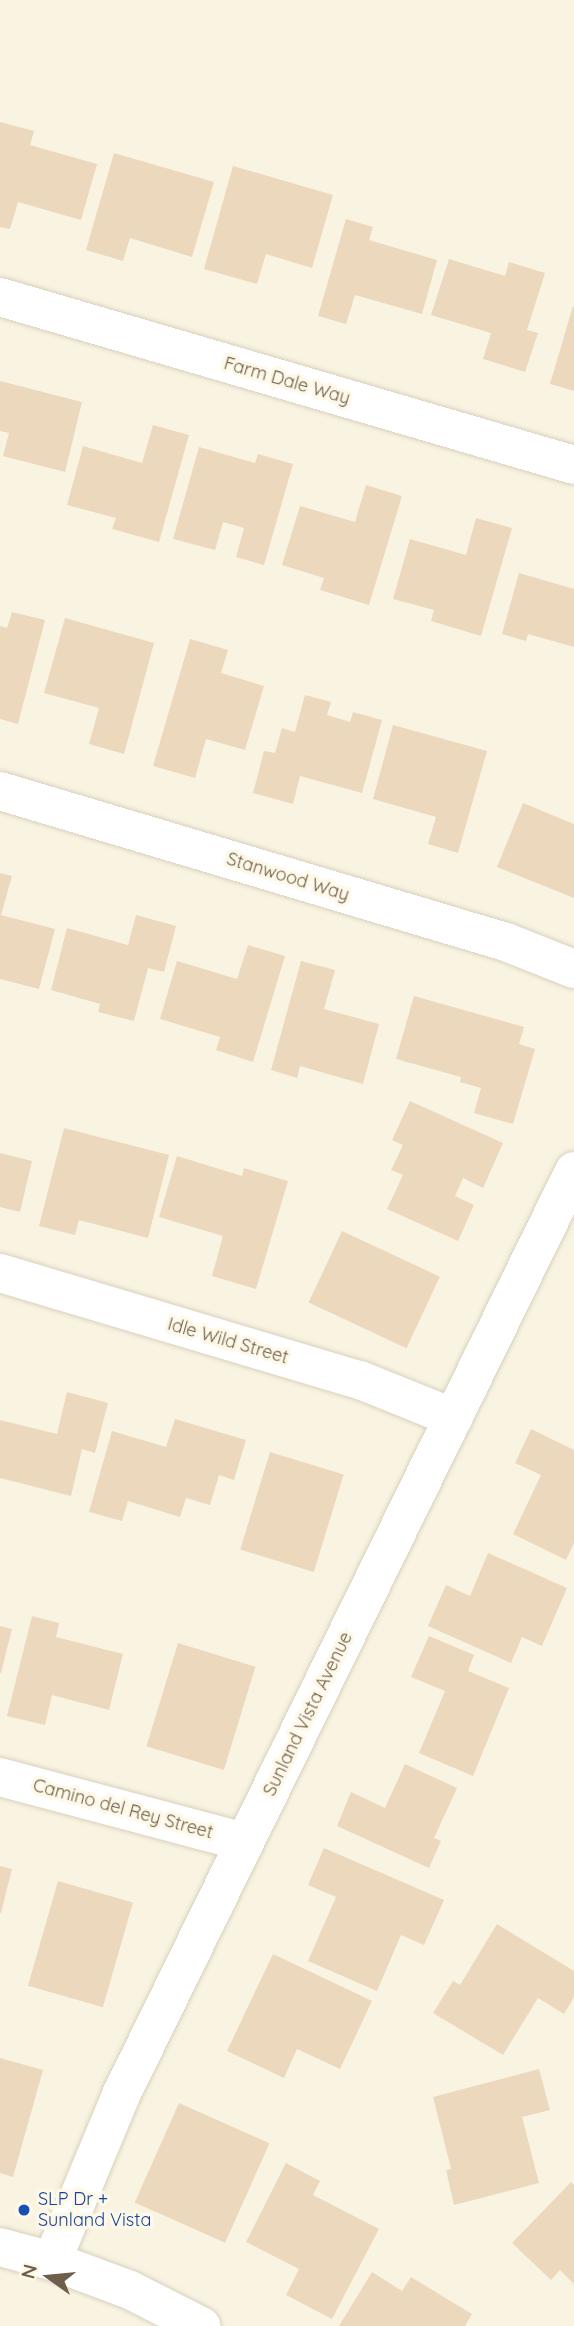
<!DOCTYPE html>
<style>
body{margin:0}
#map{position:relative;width:574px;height:2326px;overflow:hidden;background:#f9f4e2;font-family:Quicksand,sans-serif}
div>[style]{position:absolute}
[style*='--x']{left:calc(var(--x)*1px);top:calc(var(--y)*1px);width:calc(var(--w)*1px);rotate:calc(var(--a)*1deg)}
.building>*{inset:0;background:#ecd8bc;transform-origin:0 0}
.roads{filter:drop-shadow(0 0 2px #d9d0bd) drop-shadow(0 0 2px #d9d0bd)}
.minor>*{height:38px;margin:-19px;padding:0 19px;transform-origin:19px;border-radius:19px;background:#fff}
.dots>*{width:19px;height:19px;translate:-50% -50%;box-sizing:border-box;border:4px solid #fdf8e7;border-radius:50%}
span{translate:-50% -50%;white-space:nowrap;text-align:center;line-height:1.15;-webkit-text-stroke:7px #fdf8e7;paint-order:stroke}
.street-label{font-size:18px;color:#6e5e4b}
.transit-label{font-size:18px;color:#164399}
.left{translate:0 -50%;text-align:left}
.north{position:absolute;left:14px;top:2242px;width:70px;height:70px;-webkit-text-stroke:5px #fdf8e7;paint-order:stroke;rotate:285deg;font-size:19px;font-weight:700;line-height:28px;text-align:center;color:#6e5e4b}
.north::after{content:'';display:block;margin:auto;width:24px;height:32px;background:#6e5e4b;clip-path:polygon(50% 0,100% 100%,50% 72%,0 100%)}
</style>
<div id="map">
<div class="building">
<i style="clip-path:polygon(0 122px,34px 131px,30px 145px,97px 164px,81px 220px,18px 202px,10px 229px,0 227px)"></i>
<i style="clip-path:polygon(114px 153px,214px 182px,192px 257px,130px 238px,123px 261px,86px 250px)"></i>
<i style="clip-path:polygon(233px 166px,333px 195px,312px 268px,266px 254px,257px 284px,204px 269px)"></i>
<i style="clip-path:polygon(346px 219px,373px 227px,369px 240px,437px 260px,422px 314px,355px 295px,346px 324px,318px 316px)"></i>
<i style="clip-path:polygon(449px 259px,505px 276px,509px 262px,545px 273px,527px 330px,538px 333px,525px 372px,483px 359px,491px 333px,431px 315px)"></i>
<i style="clip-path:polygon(573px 306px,574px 307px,574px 391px,550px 384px)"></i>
<i style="clip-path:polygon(0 381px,82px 402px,65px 472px,3px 456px,9px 433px,0 431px)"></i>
<i style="clip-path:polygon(153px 425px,189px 435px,159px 542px,112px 529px,116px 518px,67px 505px,83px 446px,142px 463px)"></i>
<i style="clip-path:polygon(199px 447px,255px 463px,258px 454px,293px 464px,264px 565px,236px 557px,244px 528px,223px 522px,215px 550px,173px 539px)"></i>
<i style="clip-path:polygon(366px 485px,402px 496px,369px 605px,320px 590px,324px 578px,282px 565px,300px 506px,355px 522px)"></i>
<i style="clip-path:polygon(476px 518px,512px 528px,481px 636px,431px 621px,434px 610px,393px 599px,410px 539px,466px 555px)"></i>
<i style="clip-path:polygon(519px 573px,574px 589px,574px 647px,528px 634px,526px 641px,502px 634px)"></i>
<i style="clip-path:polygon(12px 612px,45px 620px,18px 724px,0 719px,0 626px,7px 628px)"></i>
<i style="clip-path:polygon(65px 618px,154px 643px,124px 754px,89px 744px,99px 708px,44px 693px)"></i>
<i style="clip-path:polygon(190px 639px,228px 650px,221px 673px,264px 686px,245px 750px,206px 739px,195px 778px,153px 766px)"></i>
<i style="clip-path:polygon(305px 695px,331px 702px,327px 715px,350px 722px,353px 712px,382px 720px,362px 793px,300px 776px,293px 804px,253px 793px,264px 751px,275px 753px,282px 728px,295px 732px)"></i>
<i style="clip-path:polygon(393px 725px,487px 751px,458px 853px,428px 844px,436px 817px,373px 799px)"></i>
<i style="clip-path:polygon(523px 803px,574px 824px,574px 898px,497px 867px)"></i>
<i style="clip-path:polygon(0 873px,12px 876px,1px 915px,55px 929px,39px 989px,0 979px)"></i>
<i style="clip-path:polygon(136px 915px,176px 926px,164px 972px,148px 968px,134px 1021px,98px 1012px,100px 1004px,51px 990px,67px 928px,128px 945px)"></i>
<i style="clip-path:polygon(248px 945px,285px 956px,253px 1062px,216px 1050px,220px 1037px,160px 1019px,177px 961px,237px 979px)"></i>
<i style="clip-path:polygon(301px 961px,335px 970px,324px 1009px,379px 1024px,363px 1084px,300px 1066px,297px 1078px,271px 1070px)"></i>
<i style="clip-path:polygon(414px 996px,524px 1027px,519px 1044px,535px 1049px,513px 1124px,474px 1113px,481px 1088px,460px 1082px,461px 1077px,396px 1059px)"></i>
<i style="clip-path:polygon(410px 1101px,503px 1143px,483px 1188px,463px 1178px,455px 1196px,474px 1205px,458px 1241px,387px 1209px,403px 1175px,391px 1170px,403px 1145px,392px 1140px)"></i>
<i style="clip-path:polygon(64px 1128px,169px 1155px,148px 1238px,79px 1220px,75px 1235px,39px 1226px)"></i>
<i style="clip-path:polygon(0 1153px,32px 1161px,20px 1212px,0 1207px)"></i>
<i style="clip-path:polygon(177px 1156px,242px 1176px,244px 1168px,288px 1181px,256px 1289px,212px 1276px,223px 1236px,159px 1217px)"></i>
<i style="left:342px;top:1231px;width:108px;height:79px;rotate:25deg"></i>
<i style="clip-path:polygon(67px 1392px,108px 1403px,95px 1453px,82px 1449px,71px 1496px,0 1478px,0 1420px,57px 1434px)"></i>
<i style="clip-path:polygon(175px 1419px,246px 1440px,234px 1480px,219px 1475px,210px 1505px,186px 1498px,180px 1517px,128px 1501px,122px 1521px,89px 1512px,112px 1431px,166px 1447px)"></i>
<i style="clip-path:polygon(531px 1429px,574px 1450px,574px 1543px,566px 1560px,513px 1534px,541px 1475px,515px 1463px)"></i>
<i style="left:270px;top:1452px;width:77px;height:102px;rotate:17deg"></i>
<i style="clip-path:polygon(488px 1553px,567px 1588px,542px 1646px,522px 1637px,511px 1663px,428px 1626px,446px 1585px,470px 1596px)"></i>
<i style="clip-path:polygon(32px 1616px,59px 1623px,56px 1637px,123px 1654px,109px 1710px,52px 1695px,45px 1725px,7px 1716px)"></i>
<i style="clip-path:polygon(0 1626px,12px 1629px,1px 1673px,0 1673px)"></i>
<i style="clip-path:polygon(429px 1636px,474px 1655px,468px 1671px,509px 1688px,473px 1776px,419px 1753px,445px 1691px,411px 1677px)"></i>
<i style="left:178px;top:1643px;width:81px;height:108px;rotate:17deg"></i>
<i style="clip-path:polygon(405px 1764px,457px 1788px,434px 1838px,441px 1841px,429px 1868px,337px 1826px,351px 1792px,385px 1808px)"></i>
<i style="clip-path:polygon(324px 1848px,444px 1900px,424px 1945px,401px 1935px,377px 1991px,308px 1961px,336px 1897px,308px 1885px)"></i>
<i style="clip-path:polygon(0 1866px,12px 1869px,1px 1913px,0 1913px)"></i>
<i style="left:58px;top:1881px;width:78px;height:109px;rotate:16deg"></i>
<i style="clip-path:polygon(497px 1924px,574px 1971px,574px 1997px,564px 2014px,538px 1998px,503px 2055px,433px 2013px,453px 1981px,460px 1985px)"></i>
<i style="clip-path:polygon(273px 1954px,372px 2001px,340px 2069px,297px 2049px,284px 2078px,227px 2051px)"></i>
<i style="clip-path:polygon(0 2058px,43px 2070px,13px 2177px,0 2173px)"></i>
<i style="clip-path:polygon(539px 2069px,550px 2110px,522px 2117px,539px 2183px,454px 2205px,446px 2170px,451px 2169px,433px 2097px)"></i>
<i style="left:179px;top:2103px;width:99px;height:109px;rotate:24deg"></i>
<i style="clip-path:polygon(286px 2163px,320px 2181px,313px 2195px,379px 2229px,332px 2319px,286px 2295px,299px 2269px,246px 2242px)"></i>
<i style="clip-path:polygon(571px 2182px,574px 2185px,574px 2284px,560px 2270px,551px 2280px,512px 2243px)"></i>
<i style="clip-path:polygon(372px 2272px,402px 2291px,411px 2277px,472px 2314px,465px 2326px,339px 2326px)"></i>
</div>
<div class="roads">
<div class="minor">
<i style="--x:0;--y:297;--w:598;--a:16.31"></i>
<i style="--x:0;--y:791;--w:528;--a:16.62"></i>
<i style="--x:506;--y:942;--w:73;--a:21.7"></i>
<i style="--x:0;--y:1273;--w:376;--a:16.6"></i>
<i style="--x:360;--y:1380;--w:101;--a:22"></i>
<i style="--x:0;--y:1777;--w:253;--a:14.9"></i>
<i style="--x:0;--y:2247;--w:54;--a:15.1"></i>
<i style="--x:52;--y:2261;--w:83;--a:20.4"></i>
<i style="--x:130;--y:2290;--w:80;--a:26.9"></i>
<i style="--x:52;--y:2261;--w:180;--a:-67.4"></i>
<i style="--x:121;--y:2095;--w:1029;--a:-63.88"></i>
</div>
</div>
<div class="dots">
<i style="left:24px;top:2210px;background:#1a4fb4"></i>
</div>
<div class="street-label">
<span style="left:287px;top:381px;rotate:16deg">Farm Dale Way</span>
<span style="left:288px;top:877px;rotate:17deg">Stanwood Way</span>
<span style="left:228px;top:1341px;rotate:16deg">Idle Wild Street</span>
<span style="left:308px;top:1714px;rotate:-64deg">Sunland Vista Avenue</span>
<span style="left:123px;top:1809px;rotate:15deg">Camino del Rey Street</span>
</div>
<div class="transit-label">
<span class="left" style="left:38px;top:2210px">SLP Dr +<br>Sunland Vista</span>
</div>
<div class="north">N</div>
</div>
